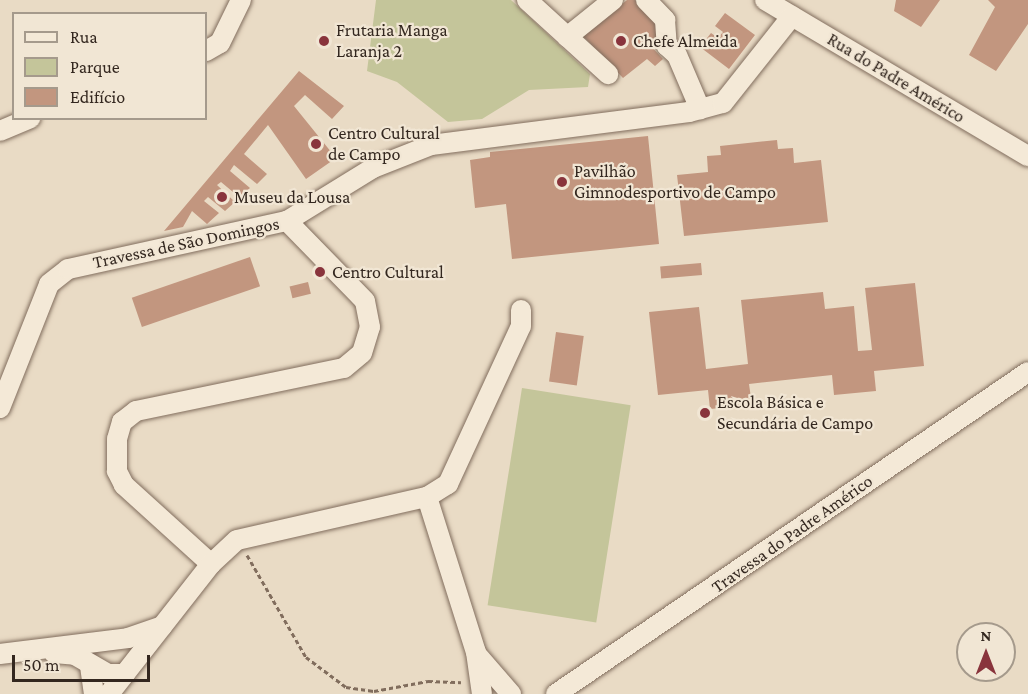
<!DOCTYPE html>
<meta charset="utf-8">
<style>
body{margin:0}
#map{position:relative;width:1028px;height:694px;overflow:hidden;background:#e9dbc5;font-family:"Crimson Pro",serif}
div>[style]{position:absolute}
[style*='--x']{left:calc(var(--x)*1px);top:calc(var(--y)*1px);width:calc(var(--w)*1px);rotate:calc(var(--a)*1deg)}
.green>*{inset:0;background:#c4c59a;transform-origin:0 0}
.building>*{inset:0;background:#c2967f;transform-origin:0 0}
.path>*{height:3px;margin-top:-1.5px;transform-origin:0;background:repeating-linear-gradient(90deg,#816d5d 0 4.5px,transparent 0 7.5px)}
.roads{filter:drop-shadow(0 0 2px #816d5d) drop-shadow(0 0 2px #816d5d)}
.minor>*{height:20px;margin:-10px;padding:0 10px;transform-origin:10px;border-radius:10px;background:#f4e9d7}
.dots>*{width:16px;height:16px;translate:-50% -50%;box-sizing:border-box;border:3px solid #f1e6d4;border-radius:50%}
span{translate:-50% -50%;white-space:nowrap;text-align:center;line-height:1.15;-webkit-text-stroke:4.5px #f1e6d4;paint-order:stroke}
.poi-label{font-size:18px;color:#33271f}
.left{translate:0 -50%;text-align:left}
.street-label{font-size:18px;color:#33271f}
.legend{position:absolute;left:12px;top:12px;width:195px;height:108px;box-sizing:border-box;background:#f1e6d4;border:2px solid #a59a8c;margin:0;padding:8px 10px;list-style:none;font-size:18px;color:#33271f}
.legend li{display:flex;align-items:center;gap:12px;height:30px}
.legend b{width:30px;border:2px solid #a59a8c}
.north{position:absolute;left:956px;top:622px;width:60px;height:60px;box-sizing:border-box;background:#f1e6d4;border:2px solid #a59a8c;border-radius:50%;rotate:0deg;font-size:16px;font-weight:700;line-height:24px;text-align:center;color:#33271f}
.north::after{content:'';display:block;margin:auto;width:21px;height:27px;background:#89343c;clip-path:polygon(50% 0,100% 100%,50% 72%,0 100%)}
.scale{position:absolute;left:12px;top:655px;width:138px;height:27px;box-sizing:border-box;border:3px solid #33271f;border-top:0;padding-left:8px;font-size:18px;line-height:21px;white-space:nowrap;color:#33271f;-webkit-text-stroke:4px #f1e6d4;paint-order:stroke}
</style>
<div id="map">
<div class="green">
<i style="clip-path:polygon(376px 0,511px 0,590px 74px,588px 87px,529px 90px,482px 119px,448px 122px,397px 82px,367px 71px)"></i>
<i style="left:522px;top:388px;width:110px;height:220px;rotate:9deg"></i>
</div>
<div class="building">
<i style="clip-path:polygon(627px 0,635px 0,663px 32px,650px 45px,663px 59px,655px 66px,647px 59px,623px 78px,583px 36px)"></i>
<i style="clip-path:polygon(940px 0,921px 27px,894px 11px,896px 0)"></i>
<i style="clip-path:polygon(988px 0,1028px 0,1028px 24px,996px 71px,969px 55px,995px 7px)"></i>
<i style="clip-path:polygon(725px 13px,755px 35px,729px 69px,700px 47px,711px 33px,718px 38px,723px 32px,715px 26px)"></i>
<i style="clip-path:polygon(299px 71px,344px 106px,332px 119px,305px 95px,294px 106px,336px 158px,306px 179px,268px 125px,244px 154px,267px 174px,257px 184px,234px 165px,230px 171px,250px 188px,239px 197px,221px 182px,217px 185px,235px 202px,225px 211px,208px 197px,204px 201px,219px 213px,207px 224px,192px 211px,183px 227px,164px 231px)"></i>
<i style="clip-path:polygon(648px 136px,659px 244px,512px 259px,506px 204px,475px 208px,470px 160px,490px 157px,490px 152px)"></i>
<i style="clip-path:polygon(777px 140px,778px 149px,793px 148px,794px 163px,821px 160px,828px 222px,684px 236px,677px 175px,708px 172px,707px 156px,721px 155px,720px 146px)"></i>
<i style="left:250px;top:257px;width:31px;height:125px;rotate:71deg"></i>
<i style="left:701px;top:263px;width:12px;height:41px;rotate:85deg"></i>
<i style="left:308px;top:282px;width:12px;height:19px;rotate:76deg"></i>
<i style="clip-path:polygon(915px 283px,924px 366px,874px 371px,876px 391px,834px 395px,832px 375px,749px 384px,752px 405px,710px 409px,708px 390px,658px 395px,649px 312px,699px 307px,706px 369px,748px 364px,741px 300px,823px 292px,825px 309px,854px 306px,858px 351px,872px 350px,865px 288px)"></i>
<i style="left:556px;top:332px;width:28px;height:50px;rotate:8deg"></i>
</div>
<div class="path">
<i style="--x:247;--y:555;--w:118;--a:60"></i>
<i style="--x:306;--y:657;--w:50;--a:36.9"></i>
<i style="--x:346;--y:687;--w:28;--a:8"></i>
<i style="--x:374;--y:691;--w:55;--a:-10.5"></i>
<i style="--x:428;--y:681;--w:33;--a:2"></i>
</div>
<div class="roads">
<div class="minor">
<i style="--x:527;--y:0;--w:110;--a:42.4"></i>
<i style="--x:646;--y:0;--w:28;--a:46"></i>
<i style="--x:665;--y:20;--w:26;--a:86"></i>
<i style="--x:667;--y:46;--w:13;--a:42"></i>
<i style="--x:677;--y:55;--w:59;--a:66.9"></i>
<i style="--x:765;--y:0;--w:306;--a:30.7"></i>
<i style="--x:567;--y:37;--w:59;--a:-38.8"></i>
<i style="--x:206;--y:51;--w:16;--a:-30"></i>
<i style="--x:220;--y:43;--w:48;--a:-64"></i>
<i style="--x:0;--y:131;--w:33;--a:-23"></i>
<i style="--x:0;--y:408;--w:133;--a:-68.4"></i>
<i style="--x:49;--y:284;--w:24;--a:-38"></i>
<i style="--x:68;--y:269;--w:224;--a:-12.4"></i>
<i style="--x:287;--y:221;--w:101;--a:-31.6"></i>
<i style="--x:373;--y:168;--w:62;--a:-21.6"></i>
<i style="--x:431;--y:145;--w:260;--a:-7.3"></i>
<i style="--x:689;--y:112;--w:35;--a:-15"></i>
<i style="--x:723;--y:103;--w:111;--a:-51.6"></i>
<i style="--x:427;--y:497;--w:163;--a:72.5"></i>
<i style="--x:476;--y:652;--w:42;--a:81.9"></i>
<i style="--x:211;--y:564;--w:118;--a:-137.8"></i>
<i style="--x:124;--y:485;--w:16;--a:-117"></i>
<i style="--x:117;--y:471;--w:32;--a:-90"></i>
<i style="--x:117;--y:439;--w:18;--a:-74"></i>
<i style="--x:122;--y:422;--w:18;--a:-38"></i>
<i style="--x:136;--y:411;--w:212;--a:-11.7"></i>
<i style="--x:344;--y:368;--w:23;--a:-40"></i>
<i style="--x:362;--y:353;--w:27;--a:-73"></i>
<i style="--x:370;--y:327;--w:26;--a:-101"></i>
<i style="--x:365;--y:301;--w:112;--a:-134.3"></i>
<i style="--x:54;--y:653;--w:21;--a:5"></i>
<i style="--x:75;--y:655;--w:38;--a:30"></i>
<i style="--x:108;--y:674;--w:17;--a:0"></i>
<i style="--x:0;--y:654;--w:129;--a:-7.1"></i>
<i style="--x:128;--y:638;--w:36;--a:-19"></i>
<i style="--x:479;--y:657;--w:49;--a:49.1"></i>
<i style="--x:90;--y:666;--w:28;--a:82"></i>
<i style="--x:109;--y:694;--w:165;--a:-51.9"></i>
<i style="--x:211;--y:564;--w:35;--a:-43"></i>
<i style="--x:237;--y:540;--w:195;--a:-12.8"></i>
<i style="--x:427;--y:497;--w:25;--a:-32"></i>
<i style="--x:448;--y:484;--w:174;--a:-65.2"></i>
<i style="--x:521;--y:326;--w:16;--a:-90"></i>
<i style="--x:556;--y:694;--w:571;--a:-34.3"></i>
</div>
</div>
<div class="dots">
<i style="left:324px;top:41px;background:#89343c"></i>
<i style="left:621px;top:41px;background:#89343c"></i>
<i style="left:316px;top:144px;background:#89343c"></i>
<i style="left:562px;top:182px;background:#89343c"></i>
<i style="left:222px;top:197px;background:#89343c"></i>
<i style="left:320px;top:272px;background:#89343c"></i>
<i style="left:705px;top:413px;background:#89343c"></i>
</div>
<div class="poi-label">
<span class="left" style="left:336px;top:41px">Frutaria Manga<br>Laranja 2</span>
<span class="left" style="left:633px;top:41px">Chefe Almeida</span>
<span class="left" style="left:328px;top:144px">Centro Cultural<br>de Campo</span>
<span class="left" style="left:574px;top:182px">Pavilhão<br>Gimnodesportivo de Campo</span>
<span class="left" style="left:234px;top:197px">Museu da Lousa</span>
<span class="left" style="left:332px;top:272px">Centro Cultural</span>
<span class="left" style="left:717px;top:413px">Escola Básica e<br>Secundária de Campo</span>
</div>
<div class="street-label">
<span style="left:896px;top:78px;rotate:31deg">Rua do Padre Américo</span>
<span style="left:186px;top:243px;rotate:-12deg">Travessa de São Domingos</span>
<span style="left:792px;top:534px;rotate:-35deg">Travessa do Padre Américo</span>
</div>
<ul class="legend">
<li><b style="height:8px;background:#f4e9d7"></b>Rua</li>
<li><b style="height:16px;background:#c4c59a"></b>Parque</li>
<li><b style="height:16px;background:#c2967f"></b>Edifício</li>
</ul>
<div class="north">N</div>
<div class="scale">50 m</div>
</div>
